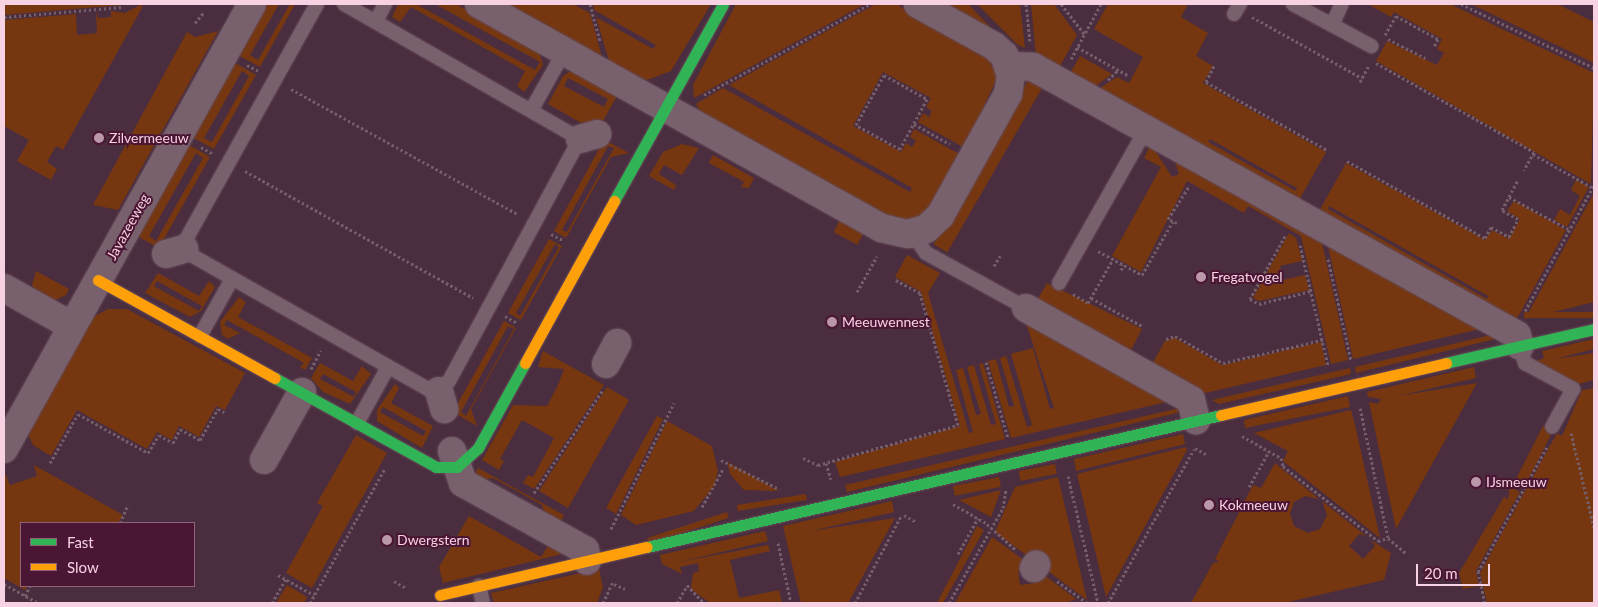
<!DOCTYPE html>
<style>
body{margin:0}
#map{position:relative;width:1598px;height:607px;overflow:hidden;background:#4a2d3e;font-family:Lato,sans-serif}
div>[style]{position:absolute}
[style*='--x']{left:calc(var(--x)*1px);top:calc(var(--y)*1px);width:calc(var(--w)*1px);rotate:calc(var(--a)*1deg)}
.green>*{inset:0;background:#763710;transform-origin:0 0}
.path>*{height:3px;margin-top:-1.5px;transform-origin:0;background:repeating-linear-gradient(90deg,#745e69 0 2.5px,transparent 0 5px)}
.roads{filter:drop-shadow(0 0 1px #654b59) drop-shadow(0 0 1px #654b59)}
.lane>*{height:14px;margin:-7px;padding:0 7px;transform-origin:7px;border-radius:7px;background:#78616d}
.street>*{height:28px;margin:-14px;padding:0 14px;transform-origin:14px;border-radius:14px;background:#78616d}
.fast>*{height:11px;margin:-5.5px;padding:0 5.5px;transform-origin:5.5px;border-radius:5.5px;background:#30b455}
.slow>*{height:11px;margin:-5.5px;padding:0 5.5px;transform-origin:5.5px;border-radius:5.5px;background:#ff9f0a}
.dots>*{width:14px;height:14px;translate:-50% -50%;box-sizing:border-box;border:2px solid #4b1534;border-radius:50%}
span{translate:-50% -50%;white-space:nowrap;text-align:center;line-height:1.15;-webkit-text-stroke:4px #4b1534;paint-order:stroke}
.poi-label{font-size:14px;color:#f6d2e2}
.left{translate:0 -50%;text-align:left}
.street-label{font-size:14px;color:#f6d2e2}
.frame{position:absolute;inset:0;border:5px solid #f6d2e2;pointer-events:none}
.legend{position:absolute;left:20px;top:522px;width:175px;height:65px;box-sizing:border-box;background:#4b1534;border:1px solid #8f617a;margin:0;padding:6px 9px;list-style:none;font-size:15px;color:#f6d2e2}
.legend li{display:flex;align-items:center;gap:10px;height:25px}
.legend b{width:25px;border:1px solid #8f617a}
.scale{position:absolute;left:1416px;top:564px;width:74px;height:22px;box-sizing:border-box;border:2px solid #f6d2e2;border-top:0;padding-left:6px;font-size:15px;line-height:18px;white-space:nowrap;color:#f6d2e2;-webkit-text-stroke:4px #4b1534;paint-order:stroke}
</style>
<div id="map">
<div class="green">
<i style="clip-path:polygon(4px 4px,122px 4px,122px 5px,4px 15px)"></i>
<i style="clip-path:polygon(264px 4px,279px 4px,250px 55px,258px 60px,290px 4px,295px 4px,260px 67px,236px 54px)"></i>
<i style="clip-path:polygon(398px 4px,416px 4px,535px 70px,540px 62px,435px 4px,456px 4px,539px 50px,543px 65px,524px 92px,517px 86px,525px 71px,411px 7px,400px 22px,392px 17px)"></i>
<i style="clip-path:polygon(501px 4px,573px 4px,590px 13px,603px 61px)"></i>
<i style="clip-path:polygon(593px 4px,711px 4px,671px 71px,647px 80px,610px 64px,596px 17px,653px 49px,656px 45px,594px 10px)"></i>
<i style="clip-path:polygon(736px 4px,865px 4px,694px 98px,693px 85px)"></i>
<i style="clip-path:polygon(876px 4px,896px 4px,985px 53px,998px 76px,965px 148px,918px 122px,923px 113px,929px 117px,932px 111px,926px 107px,931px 98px,883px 72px,853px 126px,901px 152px,906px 143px,912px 147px,916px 141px,910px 137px,914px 129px,961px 155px,930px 209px,913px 221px,894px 221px,701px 112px,696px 104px,723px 88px,910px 192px,912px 188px,729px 85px)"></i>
<i style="clip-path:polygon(944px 4px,968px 4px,995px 32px)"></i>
<i style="clip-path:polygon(977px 4px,1020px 4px,1025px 48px,1018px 45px)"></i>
<i style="clip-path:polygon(1031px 4px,1054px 4px,1077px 35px,1059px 68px,1036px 55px)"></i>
<i style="clip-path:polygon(evenodd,1108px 4px,1188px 4px,1181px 17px,1208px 33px,1196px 56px,1213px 66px,1203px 83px,1326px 152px,1298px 202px,1097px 90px,1117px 77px,1129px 83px,1143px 57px,1094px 29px,1108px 4px,1210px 139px,1297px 188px,1296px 191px,1208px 142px,1210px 139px)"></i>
<i style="clip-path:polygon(1368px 4px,1450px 4px,1594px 73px,1591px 184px,1376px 61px,1387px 41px,1437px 65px,1444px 53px,1437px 49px,1442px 39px,1394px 12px,1391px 17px)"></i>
<i style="clip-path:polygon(1471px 4px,1557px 4px,1594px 22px,1594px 63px)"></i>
<i style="clip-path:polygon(140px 5px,143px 6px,63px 150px,56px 146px,47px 162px,57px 169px,51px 180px,17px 161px,29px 140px,4px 126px,4px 20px,76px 14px,77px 35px,97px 33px,96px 12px,98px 18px,111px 17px,111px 11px,125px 13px)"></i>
<i style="clip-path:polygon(218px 31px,118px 210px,93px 205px,187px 32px,195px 37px)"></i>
<i style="clip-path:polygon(1080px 56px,1112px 74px,1093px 88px,1069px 75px)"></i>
<i style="clip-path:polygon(evenodd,232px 61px,256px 75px,214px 149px,190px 136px,232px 61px,242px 71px,249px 76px,212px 142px,204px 138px,242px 71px)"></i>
<i style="clip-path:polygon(evenodd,572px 70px,618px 94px,597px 132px,548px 104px,563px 76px,572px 70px,568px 78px,608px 99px,604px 107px,564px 86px,568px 78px)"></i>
<i style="left:1030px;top:77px;width:16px;height:193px;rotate:30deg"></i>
<i style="clip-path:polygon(evenodd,604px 140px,629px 153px,611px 157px,566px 238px,554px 231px,604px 140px,608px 146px,614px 148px,567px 232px,562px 230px,608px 146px)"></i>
<i style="clip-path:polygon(evenodd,186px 143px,210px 157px,159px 248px,135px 235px,186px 143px,196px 153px,203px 158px,156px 241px,149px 236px,196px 153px)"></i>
<i style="clip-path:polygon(682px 144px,699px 148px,682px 175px,664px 165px,659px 174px,676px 185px,674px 190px,649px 176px,663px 152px)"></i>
<i style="clip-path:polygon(1151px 144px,1172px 177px,1179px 174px,1174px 159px,1321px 238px,1348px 360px,1331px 364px,1301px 236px,1248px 206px,1244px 213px,1187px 181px,1141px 272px,1112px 256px,1161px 167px,1144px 158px)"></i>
<i style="clip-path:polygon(713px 155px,754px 178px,749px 188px,741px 187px,744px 182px,709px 163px)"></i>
<i style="clip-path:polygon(evenodd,1346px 163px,1485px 240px,1492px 230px,1509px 239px,1520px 219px,1507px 211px,1514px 201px,1566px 230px,1515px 322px,1318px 213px,1346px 163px,1329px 206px,1488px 296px,1487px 299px,1328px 209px,1329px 206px)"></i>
<i style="clip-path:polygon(1576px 180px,1589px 187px,1567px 227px,1554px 220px,1560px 209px,1570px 215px,1580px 196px,1571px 190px)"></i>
<i style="clip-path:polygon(1594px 193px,1594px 302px,1525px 319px)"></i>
<i style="left:841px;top:218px;width:27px;height:16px;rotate:28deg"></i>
<i style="clip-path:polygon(1289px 233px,1296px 238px,1302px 261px,1280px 266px,1283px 280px,1305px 275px,1309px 290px,1259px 301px,1253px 298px)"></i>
<i style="clip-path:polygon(evenodd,549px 239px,562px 246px,521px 320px,508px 313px,549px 239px,555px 244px,559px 247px,520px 316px,516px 313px,555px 244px)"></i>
<i style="clip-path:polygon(1327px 241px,1484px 328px,1353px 359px)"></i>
<i style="clip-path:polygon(907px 255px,940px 273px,928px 293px,969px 433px,973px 432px,956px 370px,963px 368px,976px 415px,981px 414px,967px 367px,974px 365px,991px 425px,996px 424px,979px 364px,983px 363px,1005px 439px,840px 477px,835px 462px,960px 426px,921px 292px,895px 277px)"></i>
<i style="clip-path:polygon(36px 271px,69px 289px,66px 295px,53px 301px,36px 293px,32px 285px)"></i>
<i style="clip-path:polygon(evenodd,158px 273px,199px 296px,209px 281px,215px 287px,201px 311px,190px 317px,145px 293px,158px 273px,157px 281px,202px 306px,199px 311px,154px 286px,157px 281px)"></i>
<i style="clip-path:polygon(1047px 283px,1142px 329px,1129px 354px,1036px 302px)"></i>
<i style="clip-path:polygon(239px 297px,246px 302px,238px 317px,312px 358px,305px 370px,300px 367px,304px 363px,227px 320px,224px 325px,240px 333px,228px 339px,222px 335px,220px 322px)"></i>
<i style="clip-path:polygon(108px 309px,127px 309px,245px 373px,225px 410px,216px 406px,199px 437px,179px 426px,172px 440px,157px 432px,147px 449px,77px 410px,51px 456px,33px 445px,28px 434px,91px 318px)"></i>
<i style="left:1594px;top:312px;width:6px;height:70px;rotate:90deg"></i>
<i style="clip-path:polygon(1025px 320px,1171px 401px,1011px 438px,988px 361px,996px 359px,1009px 407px,1014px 406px,1000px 358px,1006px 356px,1027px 427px,1032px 425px,1011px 354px,1033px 348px,1050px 409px,1054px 408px)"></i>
<i style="clip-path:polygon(evenodd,504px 321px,516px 328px,471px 409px,477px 426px,453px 412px,504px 321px,508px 326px,514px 329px,466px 416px,461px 412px,508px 326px)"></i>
<i style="clip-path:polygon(1495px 334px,1499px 338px,1356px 373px,1355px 367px)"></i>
<i style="clip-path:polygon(1175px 338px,1222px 365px,1321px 342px,1326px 365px,1201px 394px,1151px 366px,1165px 341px)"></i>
<i style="clip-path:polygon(1594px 339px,1594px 349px,1555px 359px,1594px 353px,1594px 380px,1578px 384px,1536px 361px,1544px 358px,1542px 351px)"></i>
<i style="clip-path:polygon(543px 351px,604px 385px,534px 489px,523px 483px,528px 475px,533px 477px,554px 438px,522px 420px,500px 459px,504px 461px,499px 470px,482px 460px,513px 405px,547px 406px,558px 385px,564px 369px,538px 367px)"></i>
<i style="clip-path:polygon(evenodd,320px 363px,353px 381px,362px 366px,371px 374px,350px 404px,323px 392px,311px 378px,320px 363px,323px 374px,356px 392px,354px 397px,320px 379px,323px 374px)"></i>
<i style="clip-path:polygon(1474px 367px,1476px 378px,1398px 396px,1477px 383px,1396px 529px,1369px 402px,1378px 404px,1381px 399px,1368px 397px,1367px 392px)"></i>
<i style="clip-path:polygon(1350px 368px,1351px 374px,1219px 404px,1212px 400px)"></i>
<i style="clip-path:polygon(evenodd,395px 384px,399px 388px,391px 403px,433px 426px,422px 448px,377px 421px,377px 410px,395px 384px,383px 407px,426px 431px,423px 436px,380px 412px,383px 407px)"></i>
<i style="clip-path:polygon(607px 387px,629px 400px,568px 508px,539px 491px)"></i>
<i style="clip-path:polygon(1594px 388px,1594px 603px,1487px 603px,1480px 573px,1557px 433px,1562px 436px,1582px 390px)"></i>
<i style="clip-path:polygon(1348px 396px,1350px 407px,1245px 428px,1244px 420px)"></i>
<i style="clip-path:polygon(1180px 408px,1177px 413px,847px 492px,845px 485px)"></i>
<i style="clip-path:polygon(1351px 410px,1356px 429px,1380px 538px,1283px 461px,1288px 451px,1254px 433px)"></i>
<i style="clip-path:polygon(657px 416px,663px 419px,616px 514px,606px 508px)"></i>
<i style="clip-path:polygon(667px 421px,712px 446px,718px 471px,714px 486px,694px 511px,636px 525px,621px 515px)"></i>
<i style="left:1543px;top:426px;width:11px;height:58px;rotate:27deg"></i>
<i style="clip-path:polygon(1183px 434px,1185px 444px,1076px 471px,1074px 459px)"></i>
<i style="clip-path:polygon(356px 435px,387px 453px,312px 588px,286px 573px,323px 506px,317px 503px)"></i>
<i style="clip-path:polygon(1186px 447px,1187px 450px,1106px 597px,1077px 474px)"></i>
<i style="clip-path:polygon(727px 462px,779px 491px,744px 490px,730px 474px)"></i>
<i style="clip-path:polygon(1275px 463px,1319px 499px,1305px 496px,1294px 502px,1290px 514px,1294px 526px,1308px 533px,1320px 529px,1327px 515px,1322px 501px,1366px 536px,1359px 534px,1349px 546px,1363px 559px,1375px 546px,1371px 540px,1391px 553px,1384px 580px,1284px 603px,1191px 603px,1213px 563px,1219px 562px,1215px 559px,1253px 485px,1261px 488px)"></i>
<i style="left:1055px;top:464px;width:10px;height:37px;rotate:79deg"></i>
<i style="clip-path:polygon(34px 465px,123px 515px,118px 523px,21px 523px,21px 586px,28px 586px,25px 590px,4px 578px,4px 471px,10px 485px,37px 476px)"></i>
<i style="clip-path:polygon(478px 468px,564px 515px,559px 524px,545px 516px,542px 505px,517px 491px,493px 478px,481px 480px,474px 476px)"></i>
<i style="left:999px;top:477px;width:10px;height:47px;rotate:79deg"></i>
<i style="clip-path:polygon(1058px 477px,1087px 600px,995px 532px,1015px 487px)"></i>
<i style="clip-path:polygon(1510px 486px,1520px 492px,1476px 571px,1479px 586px,1463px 589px,1459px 573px,1504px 497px,1508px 499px)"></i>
<i style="clip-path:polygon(1001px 490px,991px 517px,959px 500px)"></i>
<i style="left:806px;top:494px;width:6px;height:70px;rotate:81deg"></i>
<i style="clip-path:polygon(892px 501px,894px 512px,811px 531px,895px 518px,848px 603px,801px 603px,783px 526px)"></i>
<i style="left:727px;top:512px;width:6px;height:84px;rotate:72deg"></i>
<i style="clip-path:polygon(469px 516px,541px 557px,550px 543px,566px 553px,443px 583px,439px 567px)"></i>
<i style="clip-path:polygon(977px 526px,984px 530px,943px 603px,937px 603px)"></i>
<i style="clip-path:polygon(765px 531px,768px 541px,679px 562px,768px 545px,770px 551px,730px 560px,739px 598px,779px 590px,782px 603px,710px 603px,691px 589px,693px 573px,699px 571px,698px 563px,680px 567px,682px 574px,662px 564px,660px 555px)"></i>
<i style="clip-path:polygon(992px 537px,1032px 566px,1018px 571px,1020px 585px,1035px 583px,1036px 569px,1076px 599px,1065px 603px,955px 603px)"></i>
<i style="clip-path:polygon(599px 569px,603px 587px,597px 603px,494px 603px,491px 593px)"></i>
<i style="clip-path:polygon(287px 585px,307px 597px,304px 603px,276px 603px)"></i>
</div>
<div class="path">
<i style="--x:590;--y:4;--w:39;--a:75"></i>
<i style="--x:1026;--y:4;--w:37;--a:84"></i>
<i style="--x:1061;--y:4;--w:39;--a:52"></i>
<i style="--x:1461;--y:4;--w:148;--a:25.7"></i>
<i style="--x:4;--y:17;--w:119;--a:-4.8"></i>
<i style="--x:1252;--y:17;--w:126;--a:29"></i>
<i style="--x:195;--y:23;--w:14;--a:-51"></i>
<i style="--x:1385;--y:35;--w:22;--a:-60"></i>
<i style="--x:1396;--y:16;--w:48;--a:28.7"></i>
<i style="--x:1438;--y:39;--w:9;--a:117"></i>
<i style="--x:1388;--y:39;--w:42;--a:27.2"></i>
<i style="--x:1077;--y:47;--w:60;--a:29.1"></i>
<i style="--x:1071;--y:59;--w:63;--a:-61.4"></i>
<i style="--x:1376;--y:63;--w:181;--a:29.4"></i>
<i style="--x:1534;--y:152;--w:21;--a:119"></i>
<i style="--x:247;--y:65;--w:13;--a:27"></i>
<i style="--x:1214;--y:66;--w:18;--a:117"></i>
<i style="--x:1206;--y:82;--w:139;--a:29.3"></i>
<i style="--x:884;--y:75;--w:49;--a:29.2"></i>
<i style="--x:927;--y:99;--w:57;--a:118.4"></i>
<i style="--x:900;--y:149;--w:50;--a:-151.4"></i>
<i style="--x:856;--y:125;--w:57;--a:-60.8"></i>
<i style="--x:1108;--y:80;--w:14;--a:-45"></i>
<i style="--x:1360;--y:82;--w:19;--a:-62"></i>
<i style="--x:291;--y:89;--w:258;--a:28.9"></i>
<i style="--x:704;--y:95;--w:189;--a:-28.7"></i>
<i style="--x:914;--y:124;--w:41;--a:29.1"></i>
<i style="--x:201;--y:147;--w:14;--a:30"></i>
<i style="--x:1533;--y:154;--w:69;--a:29.5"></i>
<i style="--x:1347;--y:161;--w:158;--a:29.2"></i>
<i style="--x:1485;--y:238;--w:13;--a:-61"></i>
<i style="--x:1491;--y:227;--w:21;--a:29"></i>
<i style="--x:1509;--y:237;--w:20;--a:-63"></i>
<i style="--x:1518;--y:219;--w:18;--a:-151"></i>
<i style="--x:1502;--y:210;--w:34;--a:-62"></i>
<i style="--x:245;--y:171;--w:261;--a:29.1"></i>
<i style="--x:1509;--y:197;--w:69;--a:28.4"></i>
<i style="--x:1177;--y:223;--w:10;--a:-156"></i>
<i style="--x:1168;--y:219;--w:40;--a:-57.1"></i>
<i style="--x:551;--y:234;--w:13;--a:27"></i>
<i style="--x:1285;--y:236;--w:72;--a:119.1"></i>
<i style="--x:1250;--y:299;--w:10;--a:29"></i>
<i style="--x:1259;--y:304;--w:54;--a:-14"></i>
<i style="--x:1300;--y:245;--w:123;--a:76.9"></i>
<i style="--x:1098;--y:251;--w:50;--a:28.6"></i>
<i style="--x:1142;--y:275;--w:62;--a:-60.1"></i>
<i style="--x:1328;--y:259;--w:104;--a:77.2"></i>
<i style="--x:994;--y:266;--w:12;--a:-59"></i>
<i style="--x:1121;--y:270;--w:6;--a:-59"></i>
<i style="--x:857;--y:292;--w:41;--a:-60.9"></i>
<i style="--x:1073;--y:294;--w:17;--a:31"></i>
<i style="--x:1088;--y:303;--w:51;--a:-60.4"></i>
<i style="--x:1091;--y:298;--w:60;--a:28.7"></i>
<i style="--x:1525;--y:311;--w:144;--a:-61.3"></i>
<i style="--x:505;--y:316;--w:14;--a:30"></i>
<i style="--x:1166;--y:339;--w:9;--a:-18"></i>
<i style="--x:1175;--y:336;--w:55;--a:29.4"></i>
<i style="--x:1223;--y:363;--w:103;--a:-13"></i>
<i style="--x:986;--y:362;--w:79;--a:73.9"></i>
<i style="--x:311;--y:369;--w:21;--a:-62"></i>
<i style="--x:1360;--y:408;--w:133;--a:77.8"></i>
<i style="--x:1388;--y:538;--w:23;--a:40"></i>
<i style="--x:1571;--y:433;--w:97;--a:76.3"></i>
<i style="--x:1242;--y:436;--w:45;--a:29.4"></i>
<i style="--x:1281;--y:458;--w:8;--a:76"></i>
<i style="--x:1283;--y:466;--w:121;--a:38.3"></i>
<i style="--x:1378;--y:541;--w:10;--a:-17"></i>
<i style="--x:1195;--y:448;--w:14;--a:30"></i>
<i style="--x:803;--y:458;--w:17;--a:25"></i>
<i style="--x:818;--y:465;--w:146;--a:-15.9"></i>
<i style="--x:958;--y:425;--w:137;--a:-106.1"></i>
<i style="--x:920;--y:293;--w:30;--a:-152"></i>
<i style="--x:721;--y:460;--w:65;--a:26.6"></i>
<i style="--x:50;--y:463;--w:56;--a:-60.3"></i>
<i style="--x:78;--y:414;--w:80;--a:29.1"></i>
<i style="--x:148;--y:453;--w:21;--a:-59"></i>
<i style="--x:159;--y:435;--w:16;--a:30"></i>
<i style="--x:173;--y:443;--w:16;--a:-63"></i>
<i style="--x:180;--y:429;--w:23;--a:29"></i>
<i style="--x:200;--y:440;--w:36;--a:-60"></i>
<i style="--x:218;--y:409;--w:7;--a:27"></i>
<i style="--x:826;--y:463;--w:17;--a:73"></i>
<i style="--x:1068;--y:476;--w:130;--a:76.7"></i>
<i style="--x:1249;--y:487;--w:41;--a:-60.9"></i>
<i style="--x:534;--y:493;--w:124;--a:-56.2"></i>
<i style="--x:953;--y:504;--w:39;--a:30"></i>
<i style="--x:987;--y:524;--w:39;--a:42"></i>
<i style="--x:702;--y:507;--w:43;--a:-61.1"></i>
<i style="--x:904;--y:515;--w:14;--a:30"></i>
<i style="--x:120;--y:523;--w:20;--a:-66"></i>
<i style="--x:611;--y:529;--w:141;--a:-63.4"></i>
<i style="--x:778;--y:543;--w:61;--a:77.8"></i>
<i style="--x:958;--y:554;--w:41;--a:-60.9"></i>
<i style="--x:278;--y:575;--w:41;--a:29.1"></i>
<i style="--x:394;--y:581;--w:14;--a:30"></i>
<i style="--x:1057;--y:581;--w:37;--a:36"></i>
<i style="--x:4;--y:584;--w:39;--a:29"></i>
<i style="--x:614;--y:584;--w:12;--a:24"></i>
<i style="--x:687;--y:585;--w:25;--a:47"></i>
<i style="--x:25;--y:596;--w:11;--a:-63"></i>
<i style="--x:272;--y:603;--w:28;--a:-60"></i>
<i style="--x:310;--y:603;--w:154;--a:-60.9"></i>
<i style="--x:603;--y:603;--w:23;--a:-65"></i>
<i style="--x:677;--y:603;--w:20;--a:-60"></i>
<i style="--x:855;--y:603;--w:98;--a:-62.1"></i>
<i style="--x:949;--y:603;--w:109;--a:-60.4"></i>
<i style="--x:1003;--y:508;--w:18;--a:-81"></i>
<i style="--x:1108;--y:603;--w:176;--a:-60.8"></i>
<i style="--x:1485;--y:603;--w:32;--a:-103"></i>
<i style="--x:1478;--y:572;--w:145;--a:-61.1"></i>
</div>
<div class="roads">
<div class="lane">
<i style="--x:317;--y:4;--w:271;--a:119.1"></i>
<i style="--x:185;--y:241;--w:10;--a:96"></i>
<i style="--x:184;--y:251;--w:280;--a:29.5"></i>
<i style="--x:428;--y:389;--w:11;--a:10"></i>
<i style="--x:439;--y:391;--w:14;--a:-45"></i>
<i style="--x:449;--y:381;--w:275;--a:-61.6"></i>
<i style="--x:580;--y:139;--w:272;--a:-150.2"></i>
<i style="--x:1293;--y:4;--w:89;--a:28.3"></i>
<i style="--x:1234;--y:14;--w:12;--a:-59"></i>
<i style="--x:376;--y:21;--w:19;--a:-62"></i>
<i style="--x:1332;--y:25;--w:23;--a:-65"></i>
<i style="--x:532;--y:109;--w:65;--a:-60.7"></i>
<i style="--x:913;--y:234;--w:23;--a:56"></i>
<i style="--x:926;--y:253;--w:114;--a:28.8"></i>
<i style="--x:1059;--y:283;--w:177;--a:-60.5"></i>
<i style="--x:200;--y:336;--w:65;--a:-60.7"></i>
<i style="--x:1520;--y:346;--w:18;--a:74"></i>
<i style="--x:1525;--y:363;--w:55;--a:28.4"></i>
<i style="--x:1573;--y:389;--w:43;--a:118.9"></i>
<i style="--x:357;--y:423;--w:64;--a:-61"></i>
<i style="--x:479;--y:586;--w:17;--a:77"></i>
</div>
<div class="street">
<i style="--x:479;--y:4;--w:460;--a:29.1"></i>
<i style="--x:881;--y:228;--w:28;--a:13"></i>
<i style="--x:908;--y:234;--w:19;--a:-16"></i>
<i style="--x:926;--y:229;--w:19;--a:-43"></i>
<i style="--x:940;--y:216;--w:140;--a:-60.9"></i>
<i style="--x:1008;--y:94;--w:18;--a:-81"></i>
<i style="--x:1011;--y:76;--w:22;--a:-108"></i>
<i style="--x:1004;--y:55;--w:13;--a:-138"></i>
<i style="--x:994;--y:46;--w:87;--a:-151.1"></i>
<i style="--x:1009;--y:66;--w:24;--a:2"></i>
<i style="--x:1033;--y:67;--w:553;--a:28.97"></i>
<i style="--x:1517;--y:335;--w:11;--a:75"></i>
<i style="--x:580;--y:139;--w:18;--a:-16"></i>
<i style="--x:166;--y:254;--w:19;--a:-16"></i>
<i style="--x:4;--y:288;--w:78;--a:29.2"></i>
<i style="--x:1026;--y:308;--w:189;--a:29.1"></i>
<i style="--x:1191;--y:400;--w:21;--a:76"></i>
<i style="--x:606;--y:364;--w:24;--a:-62"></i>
<i style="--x:439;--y:391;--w:19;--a:74"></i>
<i style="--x:4;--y:449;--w:509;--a:-60.87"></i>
<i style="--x:452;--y:451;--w:34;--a:71"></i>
<i style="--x:463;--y:483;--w:139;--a:28.8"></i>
<i style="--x:585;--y:550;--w:11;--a:80"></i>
<i style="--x:264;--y:460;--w:78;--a:-60.8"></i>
<i style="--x:1034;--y:568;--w:4;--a:-56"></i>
</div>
<div class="fast">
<i style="--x:614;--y:201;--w:225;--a:-61"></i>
<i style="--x:1446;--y:363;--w:152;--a:-12.9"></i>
<i style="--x:275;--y:378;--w:184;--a:28.9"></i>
<i style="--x:436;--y:467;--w:21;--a:0"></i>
<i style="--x:457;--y:467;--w:28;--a:-42"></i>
<i style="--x:478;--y:448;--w:97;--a:-61.1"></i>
<i style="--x:647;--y:547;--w:589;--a:-12.95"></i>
</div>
<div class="slow">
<i style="--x:98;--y:280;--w:202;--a:29"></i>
<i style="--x:525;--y:363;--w:185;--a:-61.2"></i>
<i style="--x:1221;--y:415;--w:231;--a:-13"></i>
<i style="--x:440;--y:595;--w:212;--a:-13.1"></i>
</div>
</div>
<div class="dots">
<i style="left:99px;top:138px;background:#ba98a9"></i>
<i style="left:1201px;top:277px;background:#ba98a9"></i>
<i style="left:832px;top:322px;background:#ba98a9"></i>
<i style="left:1476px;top:482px;background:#ba98a9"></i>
<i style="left:1209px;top:505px;background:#ba98a9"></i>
<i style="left:387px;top:540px;background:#ba98a9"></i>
</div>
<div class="poi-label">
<span class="left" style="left:109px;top:138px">Zilvermeeuw</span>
<span class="left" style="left:1211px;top:277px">Fregatvogel</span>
<span class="left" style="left:842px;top:322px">Meeuwennest</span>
<span class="left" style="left:1486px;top:482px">IJsmeeuw</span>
<span class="left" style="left:1219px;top:505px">Kokmeeuw</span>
<span class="left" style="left:397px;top:540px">Dwergstern</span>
</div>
<div class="street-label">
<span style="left:128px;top:227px;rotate:-61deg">Javazeeweg</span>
</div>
<div class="frame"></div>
<ul class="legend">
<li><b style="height:6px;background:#30b455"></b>Fast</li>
<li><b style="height:6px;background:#ff9f0a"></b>Slow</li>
</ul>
<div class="scale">20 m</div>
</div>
